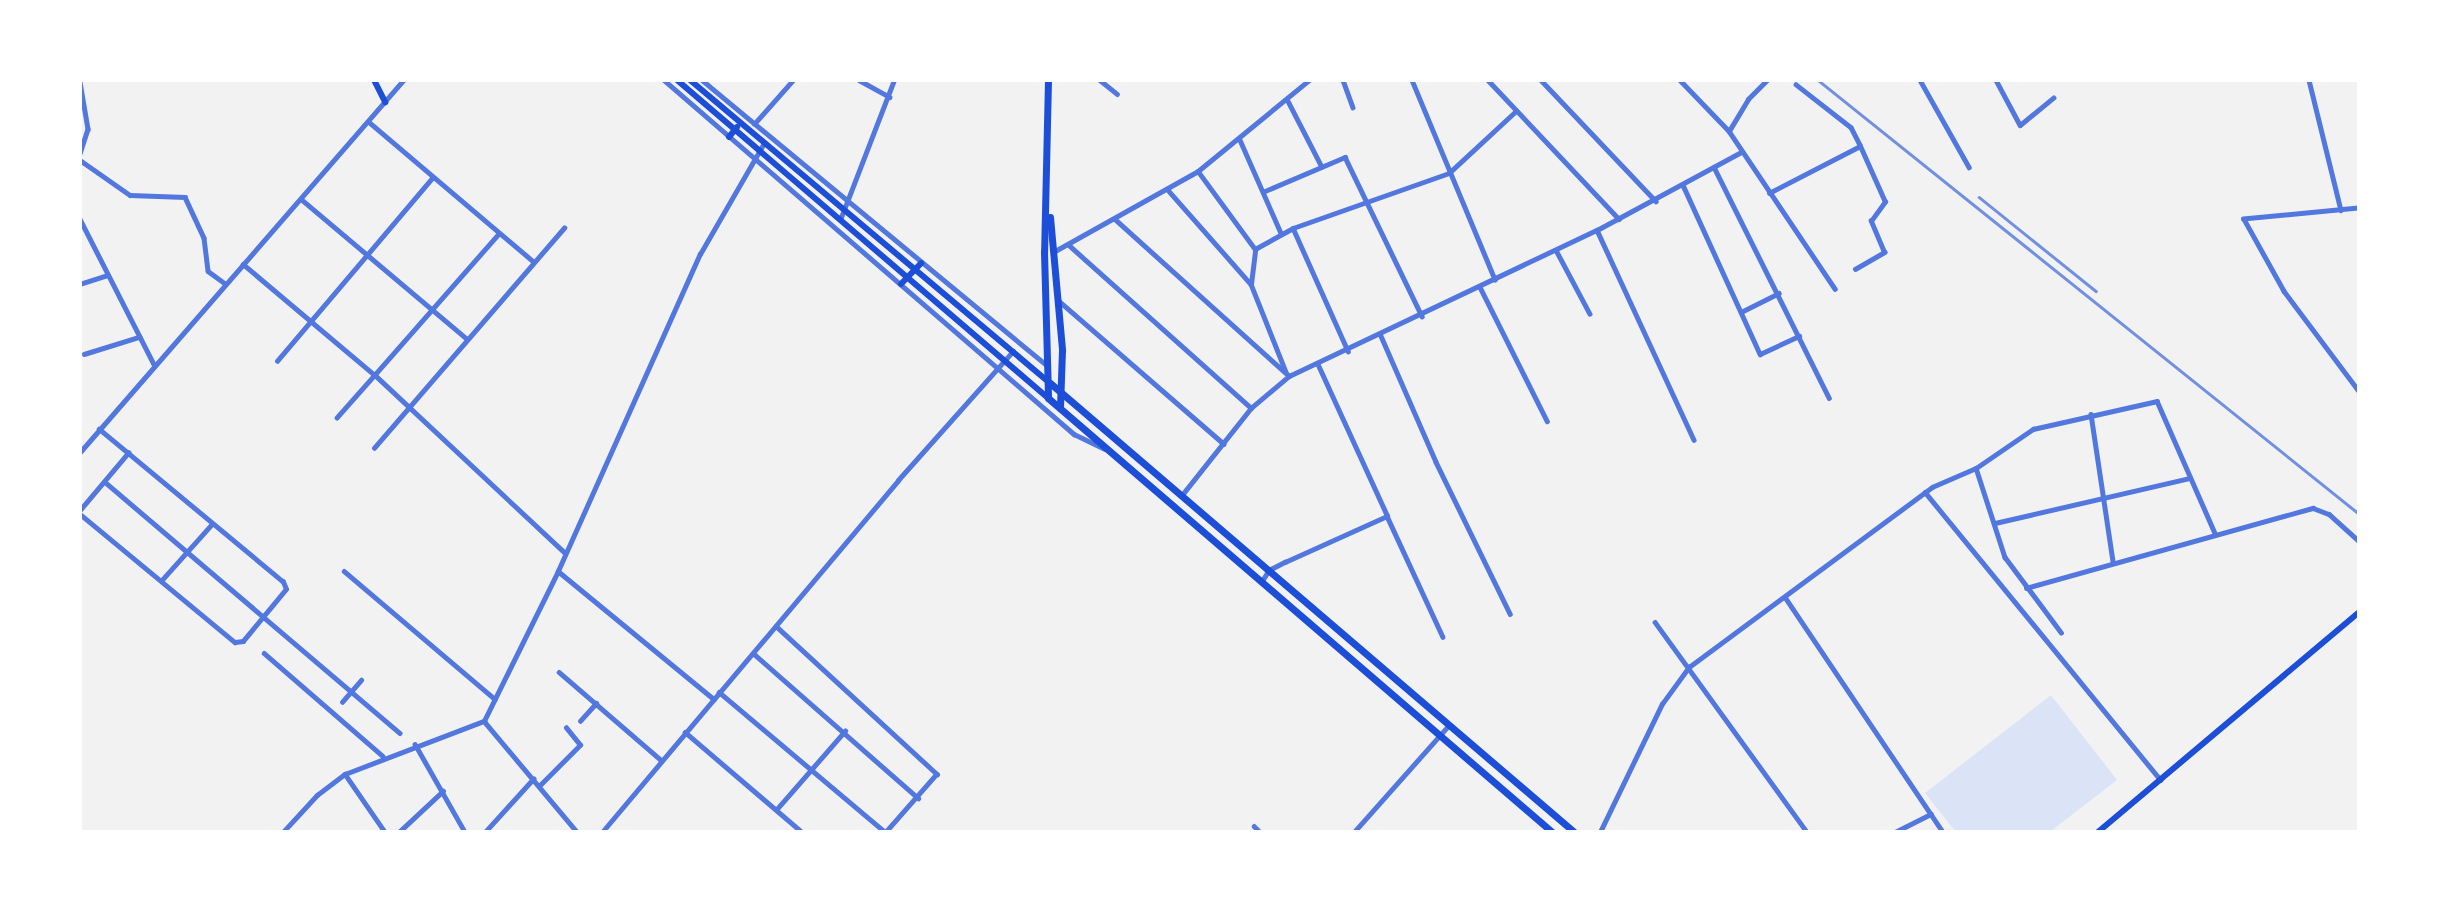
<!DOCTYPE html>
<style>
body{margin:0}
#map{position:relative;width:2439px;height:912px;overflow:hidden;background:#f2f2f2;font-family:Helvetica,sans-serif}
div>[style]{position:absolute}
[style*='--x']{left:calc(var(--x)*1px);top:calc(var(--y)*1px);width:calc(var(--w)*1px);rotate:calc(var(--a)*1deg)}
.green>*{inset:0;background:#dbe4f7}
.minor>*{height:4.5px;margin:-2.25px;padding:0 2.25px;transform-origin:2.25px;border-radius:2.25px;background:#5277de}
.tertiary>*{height:5px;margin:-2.5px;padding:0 2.5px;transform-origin:2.5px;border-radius:2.5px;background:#5277de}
.secondary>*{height:6px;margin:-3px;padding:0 3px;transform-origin:3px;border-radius:3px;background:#1d4ed8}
.trunk>*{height:7px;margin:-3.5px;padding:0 3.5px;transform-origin:3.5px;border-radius:3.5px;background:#1d4ed8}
.rail>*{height:2.5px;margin:-1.25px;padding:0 1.25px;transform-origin:1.25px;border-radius:1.25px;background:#7290e2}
span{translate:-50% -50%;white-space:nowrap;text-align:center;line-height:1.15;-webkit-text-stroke:5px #fff;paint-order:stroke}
.frame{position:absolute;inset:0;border:82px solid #fff;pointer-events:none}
</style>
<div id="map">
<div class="green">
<i style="clip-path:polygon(2051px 695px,2117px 780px,2051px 831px,1955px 831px,1925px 793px)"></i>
</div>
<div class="minor">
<i style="--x:664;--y:80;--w:542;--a:40.81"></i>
<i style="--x:1074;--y:434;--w:34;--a:26"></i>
<i style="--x:702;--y:80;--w:447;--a:39.6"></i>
<i style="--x:859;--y:80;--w:35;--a:29"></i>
<i style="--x:1100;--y:80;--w:22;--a:39"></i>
<i style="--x:1343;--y:80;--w:29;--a:70"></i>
<i style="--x:1412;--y:80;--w:216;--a:67.4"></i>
<i style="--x:1488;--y:80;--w:191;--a:46.7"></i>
<i style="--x:1541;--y:80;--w:167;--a:46.5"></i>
<i style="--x:1680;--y:80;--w:71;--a:46.1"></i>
<i style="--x:1729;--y:131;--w:190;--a:56.1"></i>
<i style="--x:1920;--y:80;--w:100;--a:60.6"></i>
<i style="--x:1996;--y:80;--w:51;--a:61.9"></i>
<i style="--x:2020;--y:125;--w:43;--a:-39.3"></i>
<i style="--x:2309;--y:80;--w:134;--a:76.2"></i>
<i style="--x:80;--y:82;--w:48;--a:80.3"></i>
<i style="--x:88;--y:129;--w:26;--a:108"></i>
<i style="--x:1287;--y:99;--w:76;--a:62.8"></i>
<i style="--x:369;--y:122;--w:215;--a:40.3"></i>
<i style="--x:754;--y:124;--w:59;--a:-48.4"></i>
<i style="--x:1729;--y:131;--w:37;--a:-59"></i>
<i style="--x:1748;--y:99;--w:27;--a:-45"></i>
<i style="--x:1240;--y:140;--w:102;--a:66.2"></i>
<i style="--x:80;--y:160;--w:61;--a:35"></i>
<i style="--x:130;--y:195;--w:55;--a:2.1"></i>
<i style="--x:185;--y:197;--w:45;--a:65.1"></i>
<i style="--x:204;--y:238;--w:33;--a:83"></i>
<i style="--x:208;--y:271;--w:22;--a:36"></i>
<i style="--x:1714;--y:167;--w:258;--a:63.5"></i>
<i style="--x:1198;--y:171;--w:97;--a:53.8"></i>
<i style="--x:1683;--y:185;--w:186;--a:65.5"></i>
<i style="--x:1760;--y:354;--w:43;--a:-24.8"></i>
<i style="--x:1168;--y:190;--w:125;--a:48.6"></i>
<i style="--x:1251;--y:284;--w:95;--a:68.3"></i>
<i style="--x:1265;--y:191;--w:87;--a:-23"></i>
<i style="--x:1345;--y:157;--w:177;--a:64.2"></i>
<i style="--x:1769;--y:193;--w:102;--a:-27.3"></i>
<i style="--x:1860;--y:146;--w:20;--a:-117"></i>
<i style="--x:1851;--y:128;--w:70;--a:-142"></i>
<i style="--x:301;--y:199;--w:217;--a:40.1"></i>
<i style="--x:2358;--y:208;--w:115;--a:174.5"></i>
<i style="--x:2244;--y:219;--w:82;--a:60.9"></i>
<i style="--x:2284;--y:291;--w:124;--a:53.2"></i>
<i style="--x:80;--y:219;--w:163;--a:63"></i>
<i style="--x:840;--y:220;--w:150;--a:-68.9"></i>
<i style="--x:1116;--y:220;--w:233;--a:42"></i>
<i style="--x:1293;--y:228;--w:135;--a:65.9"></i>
<i style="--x:1597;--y:230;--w:231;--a:65.2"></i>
<i style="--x:499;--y:234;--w:188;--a:131.3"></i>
<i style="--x:375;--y:375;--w:260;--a:43.1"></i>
<i style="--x:1070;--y:246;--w:243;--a:41.8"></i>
<i style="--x:1556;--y:250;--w:72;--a:62"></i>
<i style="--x:1055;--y:251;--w:164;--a:-29.2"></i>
<i style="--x:1198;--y:171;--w:144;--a:-39.3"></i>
<i style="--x:243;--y:264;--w:172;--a:40.1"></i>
<i style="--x:375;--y:375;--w:57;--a:131.5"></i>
<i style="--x:1855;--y:269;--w:34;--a:-30"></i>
<i style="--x:1884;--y:252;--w:34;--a:-113"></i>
<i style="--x:1871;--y:221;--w:24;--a:-54"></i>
<i style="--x:1885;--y:202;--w:61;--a:-114.1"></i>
<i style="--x:80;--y:284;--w:29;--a:-18"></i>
<i style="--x:1251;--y:284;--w:35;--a:-83"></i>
<i style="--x:1255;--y:249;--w:43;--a:-28.9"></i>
<i style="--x:1293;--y:228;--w:165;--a:-19.4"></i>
<i style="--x:1449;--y:173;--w:91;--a:-42.8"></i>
<i style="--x:1480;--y:287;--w:150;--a:63.4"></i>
<i style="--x:1059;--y:301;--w:218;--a:40.9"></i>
<i style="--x:1741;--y:312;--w:42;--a:-26.6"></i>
<i style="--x:1381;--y:336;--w:137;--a:66.4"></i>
<i style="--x:1436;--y:462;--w:169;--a:64"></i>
<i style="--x:84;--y:354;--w:58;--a:-17.2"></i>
<i style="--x:277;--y:361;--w:240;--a:-49.7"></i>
<i style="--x:2091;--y:414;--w:150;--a:81.5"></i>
<i style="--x:374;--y:448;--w:291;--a:-49.2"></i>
<i style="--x:1976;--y:468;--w:94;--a:72"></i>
<i style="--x:2005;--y:557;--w:94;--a:53.3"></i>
<i style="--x:105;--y:482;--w:387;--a:40.4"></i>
<i style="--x:1925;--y:492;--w:372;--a:50.7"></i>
<i style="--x:1182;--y:495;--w:111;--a:-51.6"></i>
<i style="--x:1251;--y:408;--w:50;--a:-40.1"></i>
<i style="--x:1289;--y:376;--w:341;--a:-25.4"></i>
<i style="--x:1597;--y:230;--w:164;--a:-28.4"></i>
<i style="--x:80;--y:510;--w:75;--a:-49.9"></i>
<i style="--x:80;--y:514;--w:201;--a:39.6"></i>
<i style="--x:235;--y:642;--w:8;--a:-7"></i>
<i style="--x:243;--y:641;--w:67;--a:-50.4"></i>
<i style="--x:286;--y:589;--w:8;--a:-113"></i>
<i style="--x:283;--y:582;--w:239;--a:-140.3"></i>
<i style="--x:1387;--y:516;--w:133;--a:65.2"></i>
<i style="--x:1995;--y:523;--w:200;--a:-13"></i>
<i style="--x:344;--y:571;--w:198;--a:40.3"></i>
<i style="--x:558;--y:571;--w:202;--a:39.4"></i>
<i style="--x:161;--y:581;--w:76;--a:-48.2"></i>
<i style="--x:1262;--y:581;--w:13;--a:-58"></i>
<i style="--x:1269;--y:570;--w:18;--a:-27"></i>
<i style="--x:1285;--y:562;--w:112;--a:-24.3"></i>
<i style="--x:1387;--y:516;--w:166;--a:-114.6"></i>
<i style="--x:2026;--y:588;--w:298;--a:-15.6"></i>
<i style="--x:2313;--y:508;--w:17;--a:21"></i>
<i style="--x:2329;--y:514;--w:39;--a:42"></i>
<i style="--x:1785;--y:597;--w:283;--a:56.1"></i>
<i style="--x:1655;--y:622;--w:259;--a:54.1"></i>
<i style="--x:776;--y:626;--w:219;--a:42.6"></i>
<i style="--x:937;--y:774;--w:77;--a:131.3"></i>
<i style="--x:264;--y:653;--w:157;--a:40.9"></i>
<i style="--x:753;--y:653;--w:220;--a:41.3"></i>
<i style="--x:559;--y:672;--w:135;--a:40.8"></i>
<i style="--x:719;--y:692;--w:217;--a:40.1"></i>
<i style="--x:342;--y:702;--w:29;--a:-49"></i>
<i style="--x:484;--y:721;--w:145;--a:50"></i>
<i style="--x:580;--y:721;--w:24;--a:-48"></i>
<i style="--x:685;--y:732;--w:154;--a:40.5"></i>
<i style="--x:415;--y:744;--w:101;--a:60.4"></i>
<i style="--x:345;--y:774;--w:70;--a:55.4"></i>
<i style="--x:539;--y:786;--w:58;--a:-45"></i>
<i style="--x:580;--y:745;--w:22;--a:-129"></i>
<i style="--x:776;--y:810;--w:105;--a:-48.9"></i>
<i style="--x:1254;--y:826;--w:8;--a:45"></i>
<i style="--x:283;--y:832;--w:50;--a:-47.4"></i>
<i style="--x:317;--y:795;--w:35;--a:-37"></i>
<i style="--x:345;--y:774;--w:149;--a:-20.9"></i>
<i style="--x:484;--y:721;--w:167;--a:-63.7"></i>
<i style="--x:558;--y:571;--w:347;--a:-65.9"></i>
<i style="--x:700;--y:254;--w:128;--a:-60"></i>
<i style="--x:399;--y:832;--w:60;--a:-43"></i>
<i style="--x:485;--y:832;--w:72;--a:-47.8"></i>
<i style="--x:1354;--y:832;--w:142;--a:-48.4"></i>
<i style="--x:1600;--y:832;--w:142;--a:-64.2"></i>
<i style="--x:1662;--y:704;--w:46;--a:-53.9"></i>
<i style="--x:1689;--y:667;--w:302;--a:-36.5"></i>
<i style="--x:1932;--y:487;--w:48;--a:-23.4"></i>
<i style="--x:1976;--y:468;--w:69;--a:-34.4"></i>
<i style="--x:2033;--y:429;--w:127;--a:-12.7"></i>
<i style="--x:2157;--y:401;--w:144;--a:66.3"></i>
<i style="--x:1895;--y:832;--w:40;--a:-26.6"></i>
</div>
<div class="tertiary">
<i style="--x:80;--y:452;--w:493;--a:-49"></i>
<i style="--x:602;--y:832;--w:460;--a:-49.9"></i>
<i style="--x:898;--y:480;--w:173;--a:-48.3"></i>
</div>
<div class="secondary">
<i style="--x:374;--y:80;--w:25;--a:63"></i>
<i style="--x:677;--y:80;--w:489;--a:40.6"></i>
<i style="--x:690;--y:80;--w:468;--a:40.1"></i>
<i style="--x:729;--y:137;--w:13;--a:-51"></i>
<i style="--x:901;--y:284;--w:29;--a:-46"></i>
<i style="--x:2098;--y:832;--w:340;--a:-40.1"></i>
</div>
<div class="trunk">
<i style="--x:1048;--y:80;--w:172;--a:91.3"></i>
<i style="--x:1044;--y:252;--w:146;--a:88.4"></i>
<i style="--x:1048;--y:398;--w:665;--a:40.73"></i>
<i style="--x:1050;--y:217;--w:134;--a:84.8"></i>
<i style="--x:1062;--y:350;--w:58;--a:92"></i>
<i style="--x:1050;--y:383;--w:690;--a:40.59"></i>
</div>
<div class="rail">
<i style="--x:1818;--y:80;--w:692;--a:38.72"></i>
<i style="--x:1979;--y:197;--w:150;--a:38.8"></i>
</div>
<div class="frame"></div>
</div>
